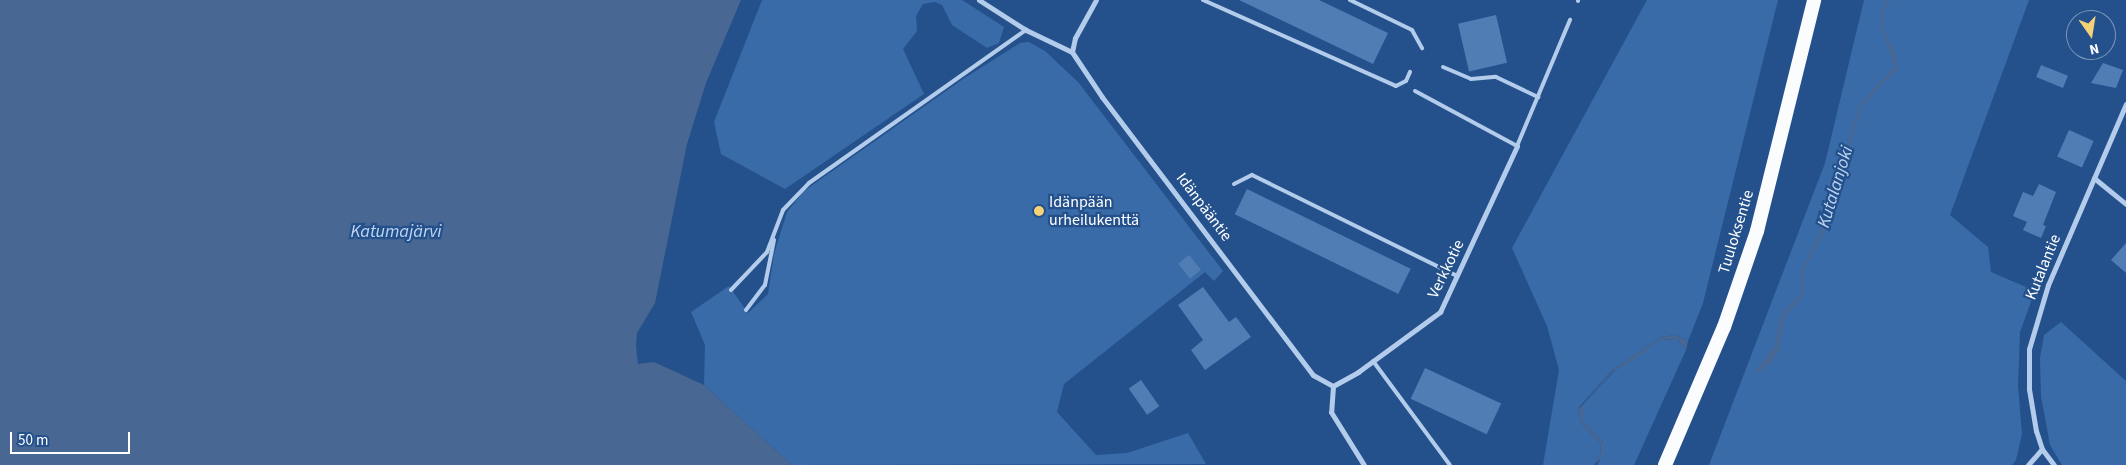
<!DOCTYPE html>
<meta charset="utf-8">
<style>
body{margin:0}
#map{position:relative;width:2126px;height:465px;overflow:hidden;background:#24518c;font-family:"Source Sans 3",sans-serif}
div>[style]{position:absolute}
[style*='--x']{left:calc(var(--x)*1px);top:calc(var(--y)*1px);width:calc(var(--w)*1px);rotate:calc(var(--a)*1deg)}
.green>*{inset:0;background:#396ba9}
.water>*{inset:0;background:#486792}
.building>*{inset:0;background:#517db5;transform-origin:0 0}
.service>*{height:4px;margin:-2px;padding:0 2px;transform-origin:2px;border-radius:2px;background:#b3cceb}
.minor>*{height:5px;margin:-2.5px;padding:0 2.5px;transform-origin:2.5px;border-radius:2.5px;background:#b3cceb}
.trunk>*{height:14px;margin:-7px;padding:0 7px;transform-origin:7px;border-radius:7px;background:#fbfcfe}
.dots>*{width:14px;height:14px;translate:-50% -50%;box-sizing:border-box;border:2px solid #24518c;border-radius:50%}
span{translate:-50% -50%;white-space:nowrap;text-align:center;line-height:1.15;-webkit-text-stroke:4.5px #24518c;paint-order:stroke}
.poi-label{font-size:16px;color:#fff}
.left{translate:0 -50%;text-align:left}
.street-label{font-size:16px;color:#fff}
.water-label{font-size:18px;color:#bfd6f2;font-style:italic}
.north{position:absolute;left:2066px;top:10px;width:50px;height:50px;box-sizing:border-box;background:#24518c;border:1px solid #7c97ba;border-radius:50%;rotate:167deg;font-size:14px;font-weight:700;line-height:20px;text-align:center;color:#fff}
.north::after{content:'';display:block;margin:auto;width:18px;height:22px;background:#f5d177;clip-path:polygon(50% 0,100% 100%,50% 72%,0 100%)}
.scale{position:absolute;left:10px;top:432px;width:120px;height:22px;box-sizing:border-box;border:2px solid #fff;border-top:0;padding-left:6px;font-size:15px;line-height:18px;white-space:nowrap;color:#fff;-webkit-text-stroke:4px #24518c;paint-order:stroke}
</style>
<div id="map">
<div class="green">
<i style="clip-path:polygon(762px 0,962px 0,1004px 27px,999px 43px,987px 48px,952px 25px,942px 5px,935px 2px,923px 4px,916px 16px,917px 31px,903px 49px,924px 94px,785px 189px,721px 154px,714px 122px)"></i>
<i style="clip-path:polygon(1647px 0,1778px 0,1703px 303px,1688px 341px,1675px 335px,1661px 337px,1612px 370px,1580px 406px,1578px 410px,1583px 426px,1600px 443px,1601px 452px,1594px 465px,1543px 465px,1559px 370px,1547px 326px,1512px 248px)"></i>
<i style="clip-path:polygon(1864px 0,2029px 0,1950px 215px,1988px 247px,1991px 272px,2035px 291px,2020px 332px,2018px 386px,2022px 434px,2016px 460px,2012px 465px,1709px 465px,1825px 163px)"></i>
<i style="clip-path:polygon(1029px 42px,1045px 51px,1078px 82px,1223px 271px,1214px 281px,1205px 272px,1064px 384px,1057px 412px,1096px 455px,1127px 453px,1188px 433px,1206px 464px,792px 465px,704px 385px,705px 345px,691px 312px,729px 286px,748px 313px,768px 294px,774px 254px,787px 212px,804px 191px,963px 79px,1020px 43px)"></i>
<i style="clip-path:polygon(2061px 322px,2126px 381px,2126px 465px,2062px 465px,2050px 445px,2041px 396px,2040px 358px,2044px 335px)"></i>
<i style="clip-path:polygon(1677px 339px,1686px 350px,1634px 465px,1597px 465px,1602px 456px,1603px 442px,1583px 422px,1583px 405px,1614px 371px,1659px 340px)"></i>
</div>
<div class="water">
<i style="clip-path:polygon(0 0,741px 0,706px 83px,687px 144px,655px 303px,637px 333px,636px 346px,638px 364px,654px 362px,704px 385px,792px 465px,0 465px)"></i>
<i style="clip-path:polygon(1887px 0,1890px 0,1884px 9px,1882px 26px,1895px 52px,1898px 69px,1862px 105px,1825px 230px,1804px 270px,1803px 296px,1784px 317px,1779px 351px,1770px 364px,1752px 376px,1774px 348px,1781px 314px,1801px 294px,1801px 270px,1822px 229px,1860px 103px,1895px 67px,1880px 25px,1881px 9px)"></i>
<i style="clip-path:polygon(1675px 335px,1688px 341px,1686px 350px,1677px 339px,1659px 340px,1635px 359px,1613px 371px,1583px 405px,1583px 422px,1603px 442px,1603px 456px,1594px 465px,1601px 452px,1600px 443px,1583px 426px,1578px 410px,1612px 370px,1661px 337px)"></i>
</div>
<div class="building">
<i style="clip-path:polygon(1239px 0,1319px 0,1388px 33px,1373px 64px)"></i>
<i style="left:1496px;top:15px;width:49px;height:39px;rotate:77deg"></i>
<i style="clip-path:polygon(2103px 63px,2123px 70px,2116px 88px,2091px 83px)"></i>
<i style="left:2041px;top:65px;width:29px;height:13px;rotate:22deg"></i>
<i style="left:2069px;top:130px;width:27px;height:29px;rotate:24deg"></i>
<i style="clip-path:polygon(2039px 184px,2056px 192px,2043px 225px,2046px 226px,2041px 238px,2023px 230px,2027px 222px,2013px 216px,2023px 192px,2033px 196px)"></i>
<i style="left:1247px;top:189px;width:182px;height:28px;rotate:26deg"></i>
<i style="clip-path:polygon(2126px 243px,2126px 273px,2111px 260px)"></i>
<i style="left:1189px;top:255px;width:19px;height:14px;rotate:51deg"></i>
<i style="clip-path:polygon(1203px 287px,1229px 322px,1236px 317px,1251px 337px,1205px 370px,1191px 350px,1203px 340px,1178px 305px)"></i>
<i style="left:1425px;top:368px;width:84px;height:34px;rotate:25deg"></i>
<i style="left:1141px;top:380px;width:32px;height:15px;rotate:55deg"></i>
</div>
<div class="service">
<i style="--x:1203;--y:0;--w:211;--a:24"></i>
<i style="--x:1396;--y:86;--w:11;--a:-27"></i>
<i style="--x:1406;--y:81;--w:10;--a:-66"></i>
<i style="--x:1350;--y:0;--w:69;--a:25.8"></i>
<i style="--x:1412;--y:30;--w:21;--a:61"></i>
<i style="--x:1578;--y:1;--w:1;--a:-90"></i>
<i style="--x:1443;--y:67;--w:30;--a:23"></i>
<i style="--x:1471;--y:79;--w:25;--a:-5"></i>
<i style="--x:1496;--y:77;--w:47;--a:25.5"></i>
<i style="--x:1415;--y:91;--w:116;--a:28.3"></i>
<i style="--x:1517;--y:146;--w:137;--a:-67.2"></i>
<i style="--x:1234;--y:184;--w:20;--a:-27"></i>
<i style="--x:1252;--y:175;--w:229;--a:26.2"></i>
<i style="--x:731;--y:290;--w:52;--a:-46.5"></i>
<i style="--x:767;--y:252;--w:45;--a:-69.1"></i>
<i style="--x:783;--y:210;--w:37;--a:-46"></i>
<i style="--x:809;--y:183;--w:266;--a:-35.2"></i>
<i style="--x:746;--y:310;--w:31;--a:-53"></i>
<i style="--x:765;--y:285;--w:46;--a:-78.7"></i>
<i style="--x:1373;--y:361;--w:129;--a:53.5"></i>
</div>
<div class="minor">
<i style="--x:979;--y:0;--w:56;--a:32.6"></i>
<i style="--x:1026;--y:30;--w:51;--a:25.6"></i>
<i style="--x:1072;--y:52;--w:54;--a:56.3"></i>
<i style="--x:1102;--y:97;--w:349;--a:52.8"></i>
<i style="--x:1313;--y:375;--w:23;--a:29"></i>
<i style="--x:1072;--y:52;--w:14;--a:-78"></i>
<i style="--x:1075;--y:38;--w:43;--a:-61.1"></i>
<i style="--x:2094;--y:178;--w:41;--a:39.1"></i>
<i style="--x:1333;--y:386;--w:29;--a:-29"></i>
<i style="--x:1358;--y:372;--w:102;--a:-36.2"></i>
<i style="--x:1440;--y:312;--w:183;--a:-65.1"></i>
<i style="--x:1333;--y:386;--w:26;--a:94"></i>
<i style="--x:1331;--y:412;--w:62;--a:58.1"></i>
<i style="--x:2028;--y:465;--w:21;--a:-49"></i>
<i style="--x:2054;--y:465;--w:20;--a:-127"></i>
<i style="--x:2042;--y:449;--w:19;--a:-108"></i>
<i style="--x:2036;--y:431;--w:43;--a:-99.5"></i>
<i style="--x:2029;--y:389;--w:40;--a:-90"></i>
<i style="--x:2029;--y:349;--w:67;--a:-73.5"></i>
<i style="--x:2048;--y:285;--w:197;--a:-66.7"></i>
</div>
<div class="trunk">
<i style="--x:1665;--y:465;--w:150;--a:-66.9"></i>
<i style="--x:1724;--y:327;--w:102;--a:-71"></i>
<i style="--x:1757;--y:231;--w:238;--a:-76.1"></i>
</div>
<div class="dots">
<i style="left:1039px;top:211px;background:#f5d177"></i>
</div>
<div class="poi-label">
<span class="left" style="left:1049px;top:211px">Idänpään<br>urheilukenttä</span>
</div>
<div class="street-label">
<span style="left:1204px;top:207px;rotate:53deg">Idänpääntie</span>
<span style="left:1736px;top:232px;rotate:-73deg">Tuuloksentie</span>
<span style="left:2043px;top:267px;rotate:-68deg">Kutalantie</span>
<span style="left:1446px;top:269px;rotate:-64deg">Verkkotie</span>
</div>
<div class="water-label">
<span style="left:1836px;top:187px;rotate:-73deg">Kutalanjoki</span>
<span style="left:396px;top:232px">Katumajärvi</span>
</div>
<div class="north">N</div>
<div class="scale">50 m</div>
</div>
